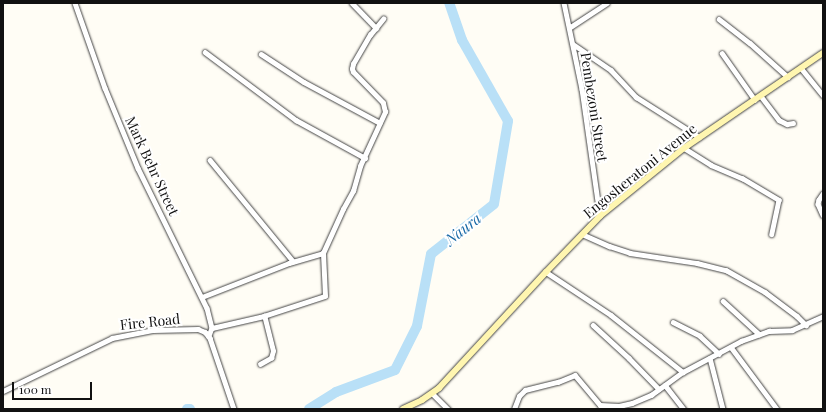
<!DOCTYPE html>
<style>
body{margin:0}
#map{position:relative;width:826px;height:412px;overflow:hidden;background:#fffdf5;font-family:"Playfair Display",serif}
div>[style]{position:absolute}
[style*='--x']{left:calc(var(--x)*1px);top:calc(var(--y)*1px);width:calc(var(--w)*1px);rotate:calc(var(--a)*1deg)}
.river>*{height:10px;margin:-5px;padding:0 5px;transform-origin:5px;border-radius:5px;background:#b9e0f7}
.roads{filter:drop-shadow(0 0 1px #444) drop-shadow(0 0 1px #444)}
.street>*{height:4.5px;margin:-2.25px;padding:0 2.25px;transform-origin:2.25px;border-radius:2.25px;background:#fff}
.secondary>*{height:6px;margin:-3px;padding:0 3px;transform-origin:3px;border-radius:3px;background:#fff6b0}
span{translate:-50% -50%;white-space:nowrap;text-align:center;line-height:1.15;-webkit-text-stroke:4px #fff;paint-order:stroke}
.street-label{font-size:14px;color:#111}
.water-label{font-size:15px;color:#1768a6;font-style:italic}
.frame{position:absolute;inset:0;border:4px solid #111;pointer-events:none}
.scale{position:absolute;left:12px;top:382px;width:80px;height:18px;box-sizing:border-box;border:2px solid #111;border-top:0;padding-left:5px;font-size:12px;line-height:14px;white-space:nowrap;color:#111;-webkit-text-stroke:3px #fff;paint-order:stroke}
</style>
<div id="map">
<div class="river">
<i style="--x:187;--y:409;--w:3;--a:0"></i>
<i style="--x:309;--y:409;--w:32;--a:-32"></i>
<i style="--x:336;--y:392;--w:63;--a:-20.4"></i>
<i style="--x:395;--y:370;--w:49;--a:-63.4"></i>
<i style="--x:417;--y:326;--w:73;--a:-79"></i>
<i style="--x:431;--y:254;--w:80;--a:-38.4"></i>
<i style="--x:494;--y:204;--w:84;--a:-80.4"></i>
<i style="--x:508;--y:121;--w:93;--a:-119.6"></i>
<i style="--x:462;--y:40;--w:39;--a:-109"></i>
</div>
<div class="roads">
<div class="street">
<i style="--x:75;--y:3;--w:90;--a:70.6"></i>
<i style="--x:105;--y:88;--w:87;--a:67.6"></i>
<i style="--x:138;--y:168;--w:156;--a:63.8"></i>
<i style="--x:207;--y:308;--w:21;--a:76"></i>
<i style="--x:212;--y:328;--w:9;--a:111"></i>
<i style="--x:352;--y:3;--w:35;--a:46"></i>
<i style="--x:564;--y:3;--w:88;--a:78.2"></i>
<i style="--x:582;--y:89;--w:128;--a:81.9"></i>
<i style="--x:719;--y:19;--w:39;--a:38"></i>
<i style="--x:750;--y:43;--w:51;--a:41.8"></i>
<i style="--x:569;--y:28;--w:45;--a:-33.3"></i>
<i style="--x:573;--y:44;--w:46;--a:34.4"></i>
<i style="--x:611;--y:70;--w:37;--a:47"></i>
<i style="--x:636;--y:97;--w:75;--a:32.4"></i>
<i style="--x:205;--y:52;--w:114;--a:36.8"></i>
<i style="--x:296;--y:120;--w:79;--a:28.8"></i>
<i style="--x:722;--y:53;--w:57;--a:54.9"></i>
<i style="--x:261;--y:54;--w:51;--a:33.1"></i>
<i style="--x:304;--y:82;--w:86;--a:28.3"></i>
<i style="--x:801;--y:68;--w:35;--a:51"></i>
<i style="--x:761;--y:96;--w:30;--a:53"></i>
<i style="--x:779;--y:120;--w:9;--a:27"></i>
<i style="--x:787;--y:124;--w:6;--a:-9"></i>
<i style="--x:684;--y:148;--w:32;--a:32"></i>
<i style="--x:711;--y:165;--w:34;--a:23"></i>
<i style="--x:742;--y:178;--w:43;--a:30.7"></i>
<i style="--x:779;--y:200;--w:35;--a:102"></i>
<i style="--x:210;--y:160;--w:131;--a:50.6"></i>
<i style="--x:823;--y:194;--w:7;--a:124"></i>
<i style="--x:819;--y:200;--w:4;--a:104"></i>
<i style="--x:818;--y:204;--w:12;--a:66"></i>
<i style="--x:582;--y:234;--w:30;--a:24"></i>
<i style="--x:609;--y:246;--w:22;--a:18"></i>
<i style="--x:630;--y:253;--w:68;--a:8.5"></i>
<i style="--x:697;--y:263;--w:30;--a:14"></i>
<i style="--x:726;--y:270;--w:45;--a:29.4"></i>
<i style="--x:765;--y:292;--w:40;--a:37"></i>
<i style="--x:797;--y:316;--w:13;--a:45"></i>
<i style="--x:546;--y:272;--w:78;--a:33.5"></i>
<i style="--x:611;--y:315;--w:92;--a:38.4"></i>
<i style="--x:202;--y:297;--w:93;--a:-21.3"></i>
<i style="--x:289;--y:263;--w:35;--a:-16"></i>
<i style="--x:723;--y:301;--w:49;--a:42.5"></i>
<i style="--x:673;--y:322;--w:30;--a:27"></i>
<i style="--x:700;--y:336;--w:26;--a:43"></i>
<i style="--x:593;--y:325;--w:49;--a:42.5"></i>
<i style="--x:629;--y:358;--w:43;--a:45.9"></i>
<i style="--x:212;--y:328;--w:53;--a:-13"></i>
<i style="--x:264;--y:316;--w:64;--a:-18.2"></i>
<i style="--x:325;--y:296;--w:43;--a:-92.7"></i>
<i style="--x:323;--y:253;--w:48;--a:-65.6"></i>
<i style="--x:343;--y:209;--w:21;--a:-61"></i>
<i style="--x:353;--y:191;--w:26;--a:-74"></i>
<i style="--x:360;--y:166;--w:60;--a:-65.2"></i>
<i style="--x:385;--y:112;--w:9;--a:-103"></i>
<i style="--x:383;--y:103;--w:43;--a:-134.1"></i>
<i style="--x:353;--y:72;--w:3;--a:-108"></i>
<i style="--x:352;--y:69;--w:5;--a:-79"></i>
<i style="--x:353;--y:64;--w:34;--a:-60"></i>
<i style="--x:370;--y:35;--w:21;--a:-51"></i>
<i style="--x:731;--y:347;--w:77;--a:53.4"></i>
<i style="--x:710;--y:358;--w:53;--a:75.7"></i>
<i style="--x:260;--y:364;--w:13;--a:-29"></i>
<i style="--x:271;--y:358;--w:7;--a:-74"></i>
<i style="--x:273;--y:351;--w:36;--a:-104"></i>
<i style="--x:665;--y:385;--w:31;--a:52"></i>
<i style="--x:3;--y:391;--w:121;--a:-25.9"></i>
<i style="--x:112;--y:338;--w:42;--a:-11"></i>
<i style="--x:153;--y:330;--w:45;--a:-1.3"></i>
<i style="--x:198;--y:329;--w:8;--a:23"></i>
<i style="--x:205;--y:332;--w:8;--a:50"></i>
<i style="--x:210;--y:338;--w:75;--a:71.3"></i>
<i style="--x:432;--y:393;--w:23;--a:45"></i>
<i style="--x:514;--y:409;--w:14;--a:-69"></i>
<i style="--x:519;--y:396;--w:8;--a:-45"></i>
<i style="--x:525;--y:390;--w:34;--a:-14"></i>
<i style="--x:558;--y:382;--w:18;--a:-22"></i>
<i style="--x:575;--y:375;--w:39;--a:50"></i>
<i style="--x:600;--y:405;--w:19;--a:3"></i>
<i style="--x:619;--y:406;--w:13;--a:-13"></i>
<i style="--x:632;--y:403;--w:21;--a:-23"></i>
<i style="--x:651;--y:395;--w:39;--a:-36"></i>
<i style="--x:683;--y:372;--w:66;--a:-28.1"></i>
<i style="--x:741;--y:341;--w:30;--a:-20"></i>
<i style="--x:769;--y:331;--w:23;--a:-2"></i>
<i style="--x:792;--y:330;--w:34;--a:-24"></i>
</div>
<div class="secondary">
<i style="--x:403;--y:409;--w:21;--a:-25"></i>
<i style="--x:422;--y:400;--w:21;--a:-35"></i>
<i style="--x:439;--y:388;--w:158;--a:-47.3"></i>
<i style="--x:546;--y:272;--w:78;--a:-46"></i>
<i style="--x:600;--y:216;--w:108;--a:-39"></i>
<i style="--x:684;--y:148;--w:168;--a:-34.4"></i>
</div>
</div>
<div class="street-label">
<span style="left:594px;top:107px;rotate:81deg">Pembezoni Street</span>
<span style="left:152px;top:166px;rotate:65deg">Mark Behr Street</span>
<span style="left:640px;top:171px;rotate:-39deg">Engosheratoni Avenue</span>
<span style="left:150px;top:322px;rotate:-6deg">Fire Road</span>
</div>
<div class="water-label">
<span style="left:463px;top:229px;rotate:-38deg">Naura</span>
</div>
<div class="frame"></div>
<div class="scale">100 m</div>
</div>
